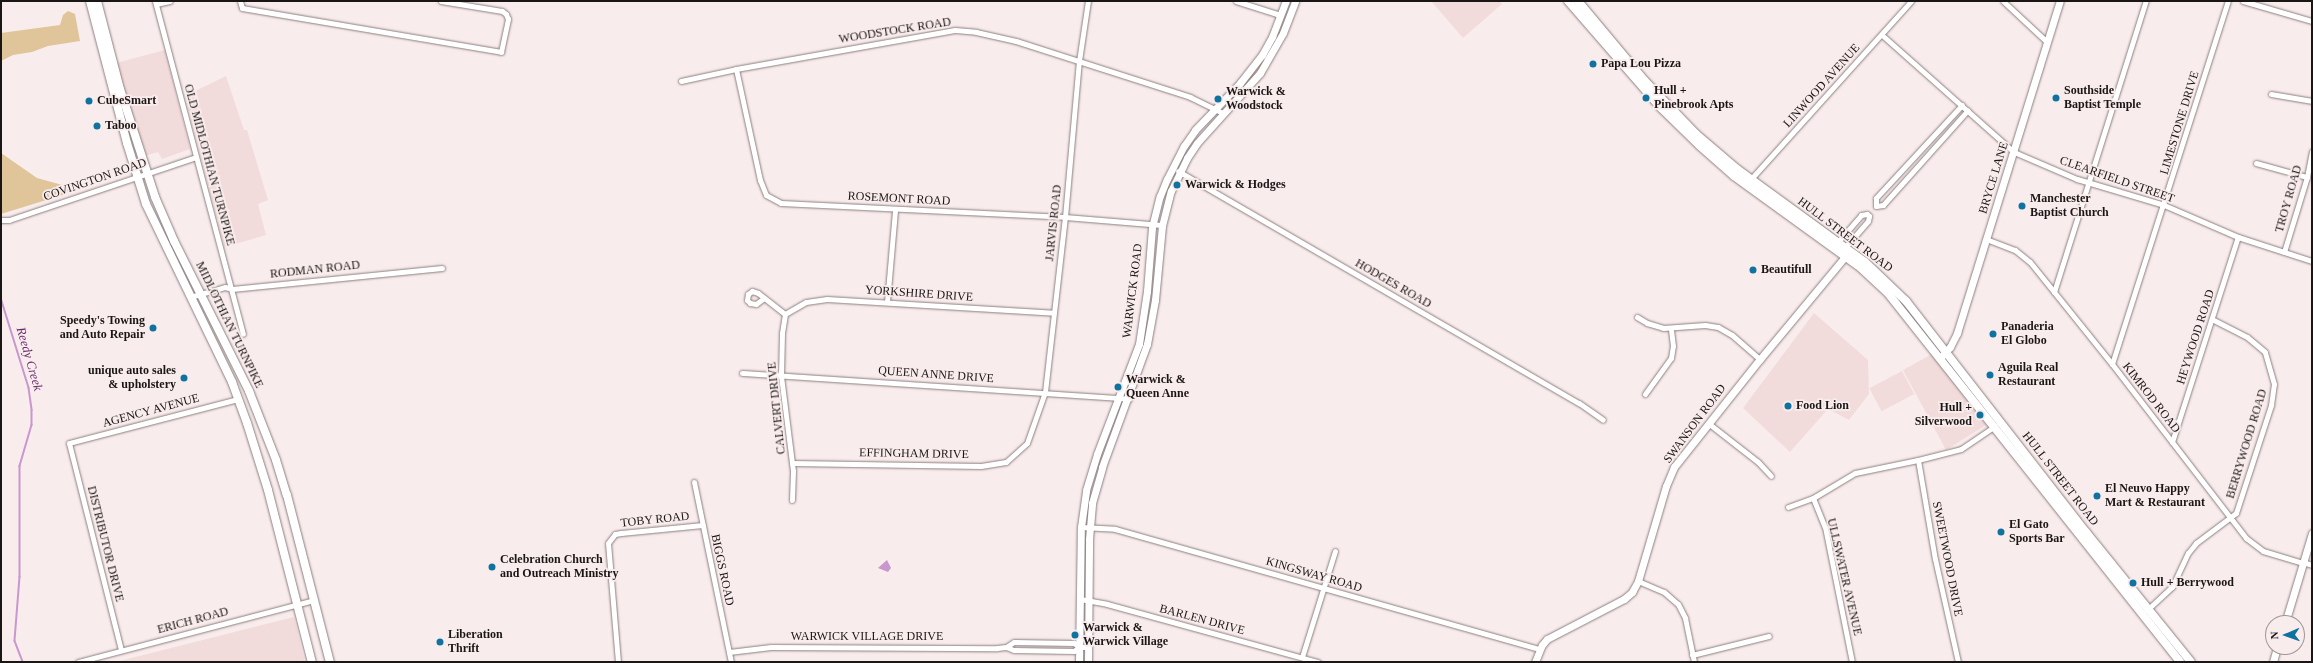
<!DOCTYPE html>
<style>
body{margin:0}
#map{position:relative;width:2313px;height:663px;overflow:hidden;background:#f9ecec;font-family:Georgia,serif}
div>[style]{position:absolute}
[style*='--x']{left:calc(var(--x)*1px);top:calc(var(--y)*1px);width:calc(var(--w)*1px);rotate:calc(var(--a)*1deg)}
.built>*{inset:0;background:#f2dcdb;transform-origin:0 0}
.green>*{inset:0;background:#e1c59a}
.water>*{inset:0;background:#c897ce}
.stream>*{height:1.5px;margin:-0.75px;padding:0 0.75px;transform-origin:0.75px;border-radius:0.75px;background:#c897ce}
.roads{filter:drop-shadow(0 0 1px #8b7f7f) drop-shadow(0 0 1px #8b7f7f)}
.minor>*{height:5px;margin:-2.5px;padding:0 2.5px;transform-origin:2.5px;border-radius:2.5px;background:#fff}
.tertiary>*{height:7px;margin:-3.5px;padding:0 3.5px;transform-origin:3.5px;border-radius:3.5px;background:#fff}
.secondary>*{height:7px;margin:-3.5px;padding:0 3.5px;transform-origin:3.5px;border-radius:3.5px;background:#fff}
.primary>*{height:8px;margin:-4px;padding:0 4px;transform-origin:4px;border-radius:4px;background:#fff}
.dots>*{width:11px;height:11px;translate:-50% -50%;box-sizing:border-box;border:2px solid #f9ecec;border-radius:50%}
span{translate:-50% -50%;white-space:nowrap;text-align:center;line-height:1.15;-webkit-text-stroke:3.5px #f9ecec;paint-order:stroke}
.street-label{font-size:12px;color:#1b1616}
.poi-label{font-size:12px;color:#1b1616;font-weight:700}
.left{translate:0 -50%;text-align:left}
.right{translate:-100% -50%;text-align:right}
.water-label{font-size:13px;color:#672c6f;font-style:italic}
.frame{position:absolute;inset:0;border:2px solid #1b1616;pointer-events:none}
.north{position:absolute;left:2265px;top:615px;width:40px;height:40px;box-sizing:border-box;background:#f9ecec;border:1px solid #a09696;border-radius:50%;rotate:268deg;font-size:11px;font-weight:700;line-height:16px;text-align:center;color:#1b1616}
.north::after{content:'';display:block;margin:auto;width:14px;height:18px;background:#10729f;clip-path:polygon(50% 0,100% 100%,50% 72%,0 100%)}
</style>
<div id="map">
<div class="built">
<i style="clip-path:polygon(1431px 1px,1499px 1px,1502px 4px,1463px 38px)"></i>
<i style="clip-path:polygon(165px 50px,190px 149px,162px 159px,158px 152px,144px 156px,116px 63px)"></i>
<i style="clip-path:polygon(226px 76px,244px 130px,247px 130px,268px 200px,258px 204px,266px 235px,225px 247px,185px 96px)"></i>
<i style="clip-path:polygon(1814px 313px,1868px 360px,1869px 394px,1849px 420px,1828px 409px,1790px 452px,1743px 408px)"></i>
<i style="clip-path:polygon(1932px 354px,1986px 425px,1946px 450px,1903px 370px)"></i>
<i style="left:1902px;top:371px;width:26px;height:37px;rotate:62deg"></i>
<i style="clip-path:polygon(294px 617px,305px 662px,116px 662px)"></i>
</div>
<div class="green">
<i style="clip-path:polygon(68px 11px,75px 14px,80px 41px,48px 46px,32px 52px,13px 55px,1px 61px,1px 33px,60px 25px,63px 15px)"></i>
<i style="clip-path:polygon(1270px 47px,1268px 54px,1252px 78px,1224px 106px)"></i>
<i style="clip-path:polygon(1px 153px,37px 178px,66px 186px,69px 190px,66px 194px,1px 214px)"></i>
</div>
<div class="water">
<i style="clip-path:polygon(887px 560px,891px 568px,888px 572px,878px 568px)"></i>
</div>
<div class="stream">
<i style="--x:1;--y:298;--w:94;--a:72.7"></i>
<i style="--x:29;--y:388;--w:22;--a:82"></i>
<i style="--x:32;--y:410;--w:15;--a:90"></i>
<i style="--x:32;--y:425;--w:43;--a:106.3"></i>
<i style="--x:20;--y:466;--w:111;--a:90"></i>
<i style="--x:20;--y:577;--w:64;--a:94.5"></i>
<i style="--x:15;--y:641;--w:22;--a:69"></i>
</div>
<div class="roads">
<div class="minor">
<i style="--x:155;--y:1;--w:344;--a:75.2"></i>
<i style="--x:240;--y:1;--w:7;--a:74"></i>
<i style="--x:242;--y:8;--w:263;--a:9.6"></i>
<i style="--x:501;--y:52;--w:34;--a:-78"></i>
<i style="--x:508;--y:19;--w:5;--a:-112"></i>
<i style="--x:506;--y:14;--w:5;--a:-143"></i>
<i style="--x:502;--y:11;--w:62;--a:-170.7"></i>
<i style="--x:1236;--y:1;--w:43;--a:17.6"></i>
<i style="--x:1277;--y:14;--w:4;--a:45"></i>
<i style="--x:2003;--y:1;--w:60;--a:43"></i>
<i style="--x:2243;--y:1;--w:72;--a:16.2"></i>
<i style="--x:156;--y:4;--w:14;--a:-12"></i>
<i style="--x:1882;--y:35;--w:176;--a:41.6"></i>
<i style="--x:2014;--y:152;--w:69;--a:23.2"></i>
<i style="--x:2077;--y:179;--w:91;--a:16.6"></i>
<i style="--x:2164;--y:205;--w:81;--a:23.4"></i>
<i style="--x:2238;--y:237;--w:78;--a:18"></i>
<i style="--x:736;--y:69;--w:114;--a:77.8"></i>
<i style="--x:760;--y:180;--w:16;--a:68"></i>
<i style="--x:766;--y:195;--w:17;--a:28"></i>
<i style="--x:781;--y:203;--w:284;--a:2.8"></i>
<i style="--x:1065;--y:217;--w:97;--a:4.7"></i>
<i style="--x:681;--y:81;--w:56;--a:-12.3"></i>
<i style="--x:736;--y:69;--w:222;--a:-10.1"></i>
<i style="--x:955;--y:30;--w:21;--a:5"></i>
<i style="--x:976;--y:32;--w:41;--a:12.7"></i>
<i style="--x:1016;--y:41;--w:183;--a:17.8"></i>
<i style="--x:1190;--y:97;--w:37;--a:26"></i>
<i style="--x:2271;--y:94;--w:42;--a:9.7"></i>
<i style="--x:1962;--y:105;--w:127;--a:132.8"></i>
<i style="--x:1876;--y:198;--w:8;--a:90"></i>
<i style="--x:1876;--y:206;--w:7;--a:-8"></i>
<i style="--x:1883;--y:205;--w:127;--a:-48.2"></i>
<i style="--x:2256;--y:163;--w:53;--a:15.4"></i>
<i style="--x:1178;--y:171;--w:463;--a:30.1"></i>
<i style="--x:1579;--y:403;--w:29;--a:35"></i>
<i style="--x:1750;--y:180;--w:241;--a:-48"></i>
<i style="--x:1;--y:220;--w:8;--a:0"></i>
<i style="--x:9;--y:220;--w:197;--a:-18.6"></i>
<i style="--x:1986;--y:239;--w:31;--a:21"></i>
<i style="--x:2015;--y:250;--w:19;--a:39"></i>
<i style="--x:2030;--y:262;--w:131;--a:51.2"></i>
<i style="--x:2112;--y:364;--w:220;--a:52.4"></i>
<i style="--x:2246;--y:538;--w:21;--a:37"></i>
<i style="--x:2263;--y:551;--w:42;--a:16.7"></i>
<i style="--x:1836;--y:244;--w:38;--a:-49"></i>
<i style="--x:1861;--y:215;--w:6;--a:-9"></i>
<i style="--x:1867;--y:214;--w:3;--a:45"></i>
<i style="--x:1869;--y:216;--w:5;--a:101"></i>
<i style="--x:1868;--y:221;--w:37;--a:131"></i>
<i style="--x:2284;--y:252;--w:78;--a:-73"></i>
<i style="--x:2307;--y:177;--w:26;--a:-79"></i>
<i style="--x:2054;--y:292;--w:305;--a:-72.5"></i>
<i style="--x:190;--y:297;--w:36;--a:-16"></i>
<i style="--x:225;--y:287;--w:7;--a:16"></i>
<i style="--x:232;--y:289;--w:211;--a:-5.7"></i>
<i style="--x:764;--y:298;--w:10;--a:143"></i>
<i style="--x:756;--y:304;--w:6;--a:-171"></i>
<i style="--x:750;--y:303;--w:4;--a:-135"></i>
<i style="--x:747;--y:300;--w:6;--a:-81"></i>
<i style="--x:748;--y:294;--w:5;--a:-37"></i>
<i style="--x:752;--y:291;--w:6;--a:18"></i>
<i style="--x:758;--y:293;--w:34;--a:38"></i>
<i style="--x:887;--y:302;--w:92;--a:-85"></i>
<i style="--x:785;--y:314;--w:24;--a:-30"></i>
<i style="--x:806;--y:302;--w:21;--a:-8"></i>
<i style="--x:827;--y:299;--w:227;--a:3.5"></i>
<i style="--x:785;--y:314;--w:20;--a:99"></i>
<i style="--x:782;--y:334;--w:42;--a:91.4"></i>
<i style="--x:781;--y:376;--w:96;--a:82.8"></i>
<i style="--x:793;--y:471;--w:29;--a:92"></i>
<i style="--x:1637;--y:317;--w:12;--a:31"></i>
<i style="--x:1647;--y:323;--w:17;--a:17"></i>
<i style="--x:1663;--y:328;--w:42;--a:-4.1"></i>
<i style="--x:1705;--y:325;--w:13;--a:9"></i>
<i style="--x:1718;--y:327;--w:16;--a:30"></i>
<i style="--x:1732;--y:335;--w:37;--a:41"></i>
<i style="--x:2112;--y:364;--w:381;--a:-72.3"></i>
<i style="--x:742;--y:373;--w:388;--a:3.8"></i>
<i style="--x:1645;--y:394;--w:44;--a:-54.2"></i>
<i style="--x:1671;--y:358;--w:12;--a:-81"></i>
<i style="--x:1673;--y:346;--w:17;--a:-97"></i>
<i style="--x:1708;--y:423;--w:63;--a:38"></i>
<i style="--x:1758;--y:462;--w:19;--a:47"></i>
<i style="--x:2172;--y:442;--w:215;--a:-72.2"></i>
<i style="--x:1918;--y:460;--w:100;--a:80.3"></i>
<i style="--x:1935;--y:559;--w:106;--a:77.4"></i>
<i style="--x:792;--y:463;--w:189;--a:0.9"></i>
<i style="--x:981;--y:466;--w:25;--a:-9"></i>
<i style="--x:1006;--y:462;--w:28;--a:-42"></i>
<i style="--x:1027;--y:443;--w:54;--a:-70.6"></i>
<i style="--x:1045;--y:392;--w:176;--a:-83.5"></i>
<i style="--x:1065;--y:217;--w:157;--a:-84.9"></i>
<i style="--x:1079;--y:61;--w:61;--a:-81.5"></i>
<i style="--x:694;--y:482;--w:184;--a:78.4"></i>
<i style="--x:1813;--y:498;--w:31;--a:68"></i>
<i style="--x:1825;--y:527;--w:138;--a:78.7"></i>
<i style="--x:1788;--y:507;--w:27;--a:-20"></i>
<i style="--x:1813;--y:498;--w:49;--a:-30.8"></i>
<i style="--x:1855;--y:473;--w:64;--a:-11.7"></i>
<i style="--x:1918;--y:460;--w:44;--a:-14.3"></i>
<i style="--x:1961;--y:449;--w:41;--a:-34.1"></i>
<i style="--x:1081;--y:527;--w:34;--a:3"></i>
<i style="--x:1115;--y:529;--w:442;--a:15.8"></i>
<i style="--x:2303;--y:562;--w:9;--a:18"></i>
<i style="--x:1638;--y:581;--w:28;--a:23"></i>
<i style="--x:1664;--y:592;--w:18;--a:41"></i>
<i style="--x:1678;--y:604;--w:16;--a:63"></i>
<i style="--x:1685;--y:618;--w:45;--a:78.4"></i>
<i style="--x:1080;--y:599;--w:27;--a:10"></i>
<i style="--x:1107;--y:604;--w:219;--a:15.4"></i>
<i style="--x:2147;--y:610;--w:34;--a:-43"></i>
<i style="--x:2172;--y:587;--w:38;--a:-65"></i>
<i style="--x:2188;--y:553;--w:13;--a:-51"></i>
<i style="--x:2196;--y:543;--w:50;--a:-36.9"></i>
<i style="--x:2236;--y:513;--w:114;--a:-72"></i>
<i style="--x:2271;--y:405;--w:21;--a:-82"></i>
<i style="--x:2274;--y:384;--w:33;--a:-106"></i>
<i style="--x:2265;--y:352;--w:23;--a:-140"></i>
<i style="--x:2247;--y:337;--w:38;--a:-153"></i>
<i style="--x:1006;--y:647;--w:9;--a:21"></i>
<i style="--x:1014;--y:650;--w:60;--a:1"></i>
<i style="--x:1074;--y:651;--w:6;--a:-39"></i>
<i style="--x:1079;--y:647;--w:9;--a:0"></i>
<i style="--x:121;--y:650;--w:213;--a:-104.1"></i>
<i style="--x:69;--y:443;--w:175;--a:-14.6"></i>
<i style="--x:729;--y:652;--w:42;--a:-6.8"></i>
<i style="--x:771;--y:647;--w:226;--a:0.3"></i>
<i style="--x:997;--y:648;--w:9;--a:-6"></i>
<i style="--x:1006;--y:647;--w:9;--a:-32"></i>
<i style="--x:1014;--y:642;--w:60;--a:1"></i>
<i style="--x:1074;--y:643;--w:6;--a:39"></i>
<i style="--x:1692;--y:655;--w:79;--a:-13.9"></i>
<i style="--x:1302;--y:657;--w:111;--a:-72.7"></i>
<i style="--x:78;--y:662;--w:244;--a:-14.7"></i>
<i style="--x:618;--y:662;--w:119;--a:-94.8"></i>
<i style="--x:608;--y:543;--w:11;--a:-52"></i>
<i style="--x:615;--y:534;--w:6;--a:-9"></i>
<i style="--x:621;--y:533;--w:82;--a:-5.6"></i>
</div>
<div class="tertiary">
<i style="--x:1940;--y:358;--w:15;--a:-48"></i>
<i style="--x:1950;--y:347;--w:16;--a:-63"></i>
<i style="--x:1957;--y:333;--w:348;--a:-72.8"></i>
<i style="--x:2285;--y:623;--w:94;--a:-73.3"></i>
<i style="--x:1535;--y:662;--w:18;--a:-68"></i>
<i style="--x:1542;--y:645;--w:8;--a:-50"></i>
<i style="--x:1547;--y:639;--w:87;--a:-27.5"></i>
<i style="--x:1624;--y:599;--w:11;--a:-41"></i>
<i style="--x:1632;--y:592;--w:13;--a:-61"></i>
<i style="--x:1638;--y:581;--w:99;--a:-73.6"></i>
<i style="--x:1666;--y:486;--w:21;--a:-67"></i>
<i style="--x:1674;--y:467;--w:138;--a:-51.5"></i>
<i style="--x:1760;--y:359;--w:138;--a:-50.3"></i>
<i style="--x:2273;--y:662;--w:16;--a:-75"></i>
</div>
<div class="secondary">
<i style="--x:1079;--y:662;--w:135;--a:-89.2"></i>
<i style="--x:1081;--y:527;--w:37;--a:-82"></i>
<i style="--x:1086;--y:490;--w:38;--a:-73"></i>
<i style="--x:1097;--y:454;--w:118;--a:-69.1"></i>
<i style="--x:1139;--y:344;--w:54;--a:-81.4"></i>
<i style="--x:1147;--y:291;--w:64;--a:-85.5"></i>
<i style="--x:1152;--y:227;--w:32;--a:-76"></i>
<i style="--x:1160;--y:196;--w:18;--a:-68"></i>
<i style="--x:1167;--y:179;--w:37;--a:-63"></i>
<i style="--x:1184;--y:146;--w:19;--a:-55"></i>
<i style="--x:1195;--y:130;--w:65;--a:-46.2"></i>
<i style="--x:1240;--y:83;--w:36;--a:-52"></i>
<i style="--x:1262;--y:55;--w:21;--a:-61"></i>
<i style="--x:1272;--y:37;--w:39;--a:-69"></i>
<i style="--x:1088;--y:662;--w:123;--a:-89.5"></i>
<i style="--x:1089;--y:539;--w:36;--a:-85"></i>
<i style="--x:1092;--y:503;--w:37;--a:-74"></i>
<i style="--x:1102;--y:467;--w:131;--a:-69.9"></i>
<i style="--x:1147;--y:344;--w:45;--a:-79.7"></i>
<i style="--x:1155;--y:300;--w:74;--a:-84.6"></i>
<i style="--x:1162;--y:226;--w:36;--a:-76"></i>
<i style="--x:1171;--y:191;--w:37;--a:-64"></i>
<i style="--x:1187;--y:158;--w:18;--a:-56"></i>
<i style="--x:1197;--y:143;--w:94;--a:-48"></i>
<i style="--x:1260;--y:73;--w:46;--a:-60.1"></i>
<i style="--x:1283;--y:33;--w:34;--a:-69"></i>
</div>
<div class="primary">
<i style="--x:90;--y:1;--w:147;--a:75.4"></i>
<i style="--x:127;--y:143;--w:64;--a:72.7"></i>
<i style="--x:146;--y:204;--w:198;--a:64.2"></i>
<i style="--x:232;--y:382;--w:44;--a:69.9"></i>
<i style="--x:247;--y:423;--w:70;--a:72.6"></i>
<i style="--x:268;--y:490;--w:178;--a:75.7"></i>
<i style="--x:97;--y:1;--w:91;--a:75.4"></i>
<i style="--x:120;--y:89;--w:114;--a:72"></i>
<i style="--x:155;--y:197;--w:48;--a:66.6"></i>
<i style="--x:174;--y:241;--w:168;--a:63.4"></i>
<i style="--x:249;--y:391;--w:74;--a:68.6"></i>
<i style="--x:276;--y:460;--w:37;--a:73"></i>
<i style="--x:287;--y:495;--w:172;--a:75.6"></i>
<i style="--x:1568;--y:1;--w:142;--a:49"></i>
<i style="--x:1661;--y:108;--w:54;--a:44.3"></i>
<i style="--x:1700;--y:146;--w:45;--a:41.4"></i>
<i style="--x:1734;--y:176;--w:157;--a:35.9"></i>
<i style="--x:1861;--y:268;--w:35;--a:43"></i>
<i style="--x:1887;--y:292;--w:472;--a:51.6"></i>
<i style="--x:1578;--y:1;--w:103;--a:50.1"></i>
<i style="--x:1644;--y:80;--w:75;--a:46.1"></i>
<i style="--x:1696;--y:134;--w:54;--a:40.5"></i>
<i style="--x:1737;--y:169;--w:158;--a:36"></i>
<i style="--x:1865;--y:262;--w:57;--a:43.6"></i>
<i style="--x:1906;--y:301;--w:293;--a:52.1"></i>
<i style="--x:2086;--y:532;--w:167;--a:51.1"></i>
</div>
</div>
<div class="dots">
<i style="left:1593px;top:64px;background:#10729f"></i>
<i style="left:1646px;top:98px;background:#10729f"></i>
<i style="left:2056px;top:98px;background:#10729f"></i>
<i style="left:1218px;top:99px;background:#10729f"></i>
<i style="left:89px;top:101px;background:#10729f"></i>
<i style="left:97px;top:126px;background:#10729f"></i>
<i style="left:1177px;top:185px;background:#10729f"></i>
<i style="left:2022px;top:206px;background:#10729f"></i>
<i style="left:1753px;top:270px;background:#10729f"></i>
<i style="left:153px;top:328px;background:#10729f"></i>
<i style="left:1993px;top:334px;background:#10729f"></i>
<i style="left:1990px;top:375px;background:#10729f"></i>
<i style="left:184px;top:378px;background:#10729f"></i>
<i style="left:1118px;top:387px;background:#10729f"></i>
<i style="left:1788px;top:406px;background:#10729f"></i>
<i style="left:1980px;top:415px;background:#10729f"></i>
<i style="left:2097px;top:496px;background:#10729f"></i>
<i style="left:2001px;top:532px;background:#10729f"></i>
<i style="left:492px;top:567px;background:#10729f"></i>
<i style="left:2133px;top:583px;background:#10729f"></i>
<i style="left:1075px;top:635px;background:#10729f"></i>
<i style="left:440px;top:642px;background:#10729f"></i>
</div>
<div class="street-label">
<span style="left:895px;top:31px;rotate:-9deg">WOODSTOCK ROAD</span>
<span style="left:1822px;top:86px;rotate:-48deg">LINWOOD AVENUE</span>
<span style="left:2180px;top:123px;rotate:-73deg">LIMESTONE DRIVE</span>
<span style="left:209px;top:165px;rotate:75deg">OLD MIDLOTHIAN TURNPIKE</span>
<span style="left:1994px;top:178px;rotate:-73deg">BRYCE LANE</span>
<span style="left:95px;top:180px;rotate:-19deg">COVINGTON ROAD</span>
<span style="left:2117px;top:180px;rotate:19deg">CLEARFIELD STREET</span>
<span style="left:899px;top:199px;rotate:3deg">ROSEMONT ROAD</span>
<span style="left:2289px;top:199px;rotate:-74deg">TROY ROAD</span>
<span style="left:1054px;top:223px;rotate:-84deg">JARVIS ROAD</span>
<span style="left:1845px;top:235px;rotate:37deg">HULL STREET ROAD</span>
<span style="left:315px;top:270px;rotate:-6deg">RODMAN ROAD</span>
<span style="left:1393px;top:284px;rotate:30deg">HODGES ROAD</span>
<span style="left:1133px;top:291px;rotate:-83deg">WARWICK ROAD</span>
<span style="left:919px;top:294px;rotate:4deg">YORKSHIRE DRIVE</span>
<span style="left:229px;top:325px;rotate:64deg">MIDLOTHIAN TURNPIKE</span>
<span style="left:2196px;top:337px;rotate:-72deg">HEYWOOD ROAD</span>
<span style="left:936px;top:375px;rotate:4deg">QUEEN ANNE DRIVE</span>
<span style="left:2151px;top:398px;rotate:52deg">KIMROD ROAD</span>
<span style="left:777px;top:408px;rotate:-96deg">CALVERT DRIVE</span>
<span style="left:151px;top:411px;rotate:-15deg">AGENCY AVENUE</span>
<span style="left:1695px;top:424px;rotate:-53deg">SWANSON ROAD</span>
<span style="left:2247px;top:444px;rotate:-73deg">BERRYWOOD ROAD</span>
<span style="left:914px;top:454px;rotate:1deg">EFFINGHAM DRIVE</span>
<span style="left:2060px;top:479px;rotate:52deg">HULL STREET ROAD</span>
<span style="left:655px;top:520px;rotate:-6deg">TOBY ROAD</span>
<span style="left:105px;top:544px;rotate:76deg">DISTRIBUTOR DRIVE</span>
<span style="left:1947px;top:559px;rotate:79deg">SWEETWOOD DRIVE</span>
<span style="left:722px;top:570px;rotate:78deg">BIGGS ROAD</span>
<span style="left:1314px;top:575px;rotate:16deg">KINGSWAY ROAD</span>
<span style="left:1844px;top:577px;rotate:77deg">ULLSWATER AVENUE</span>
<span style="left:1202px;top:620px;rotate:15deg">BARLEN DRIVE</span>
<span style="left:193px;top:621px;rotate:-15deg">ERICH ROAD</span>
<span style="left:867px;top:637px">WARWICK VILLAGE DRIVE</span>
</div>
<div class="poi-label">
<span class="left" style="left:1601px;top:64px">Papa Lou Pizza</span>
<span class="left" style="left:1654px;top:98px">Hull +<br>Pinebrook Apts</span>
<span class="left" style="left:2064px;top:98px">Southside<br>Baptist Temple</span>
<span class="left" style="left:1226px;top:99px">Warwick &amp;<br>Woodstock</span>
<span class="left" style="left:97px;top:101px">CubeSmart</span>
<span class="left" style="left:105px;top:126px">Taboo</span>
<span class="left" style="left:1185px;top:185px">Warwick &amp; Hodges</span>
<span class="left" style="left:2030px;top:206px">Manchester<br>Baptist Church</span>
<span class="left" style="left:1761px;top:270px">Beautifull</span>
<span class="right" style="left:145px;top:328px">Speedy's Towing<br>and Auto Repair</span>
<span class="left" style="left:2001px;top:334px">Panaderia<br>El Globo</span>
<span class="left" style="left:1998px;top:375px">Aguila Real<br>Restaurant</span>
<span class="right" style="left:176px;top:378px">unique auto sales<br>&amp; upholstery</span>
<span class="left" style="left:1126px;top:387px">Warwick &amp;<br>Queen Anne</span>
<span class="left" style="left:1796px;top:406px">Food Lion</span>
<span class="right" style="left:1972px;top:415px">Hull +<br>Silverwood</span>
<span class="left" style="left:2105px;top:496px">El Neuvo Happy<br>Mart &amp; Restaurant</span>
<span class="left" style="left:2009px;top:532px">El Gato<br>Sports Bar</span>
<span class="left" style="left:500px;top:567px">Celebration Church<br>and Outreach Ministry</span>
<span class="left" style="left:2141px;top:583px">Hull + Berrywood</span>
<span class="left" style="left:1083px;top:635px">Warwick &amp;<br>Warwick Village</span>
<span class="left" style="left:448px;top:642px">Liberation<br>Thrift</span>
</div>
<div class="water-label">
<span style="left:29px;top:359px;rotate:74deg">Reedy Creek</span>
</div>
<div class="frame"></div>
<div class="north">N</div>
</div>
